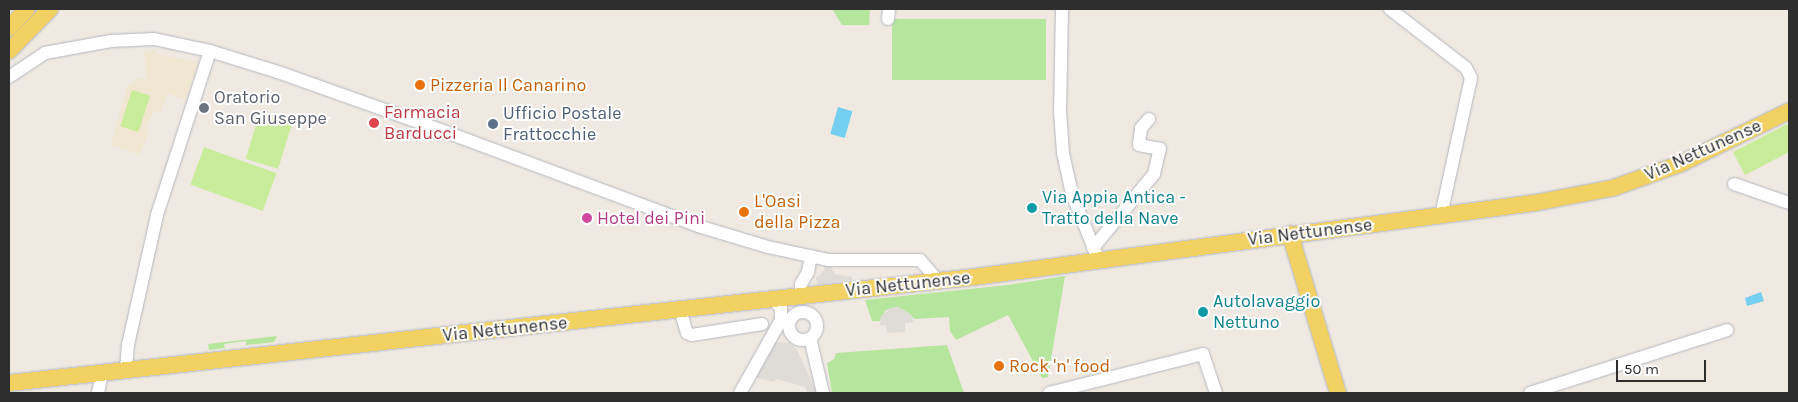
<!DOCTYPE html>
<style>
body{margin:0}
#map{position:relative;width:1798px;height:402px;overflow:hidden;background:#efe9e1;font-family:Karla,sans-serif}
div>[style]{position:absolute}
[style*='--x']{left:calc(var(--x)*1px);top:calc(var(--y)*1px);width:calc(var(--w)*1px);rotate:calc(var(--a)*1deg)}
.education>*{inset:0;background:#f0e6d1}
.green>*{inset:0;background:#b6e59e;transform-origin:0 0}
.pitch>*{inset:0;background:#c9ec9a;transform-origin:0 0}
.plaza>*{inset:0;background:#dfdcd8}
.water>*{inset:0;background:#75cff0;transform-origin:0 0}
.roads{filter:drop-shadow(0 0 1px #b4b7c1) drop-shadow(0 0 1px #b4b7c1)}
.minor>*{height:12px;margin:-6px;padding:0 6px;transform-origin:6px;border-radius:6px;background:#fff}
.minor>.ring{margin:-6px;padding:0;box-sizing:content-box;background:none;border:12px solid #fff;border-radius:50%}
.major>*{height:16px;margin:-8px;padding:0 8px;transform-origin:8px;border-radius:8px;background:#f2d163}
.dots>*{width:14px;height:14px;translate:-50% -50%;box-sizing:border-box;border:2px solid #fff;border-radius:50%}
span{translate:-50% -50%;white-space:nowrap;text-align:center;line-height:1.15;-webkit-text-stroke:4px #fff;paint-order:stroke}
.food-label{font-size:18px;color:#c56008}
.left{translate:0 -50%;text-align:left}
.worship-label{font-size:18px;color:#5b616d}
.health-label{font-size:18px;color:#be3a42}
.service-label{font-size:18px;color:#4e5e75}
.street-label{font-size:18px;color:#2e2e2e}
.culture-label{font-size:18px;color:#0d838f}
.hotel-label{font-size:18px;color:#b23c85}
.frame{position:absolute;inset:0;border:10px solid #2e2e2e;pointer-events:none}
.scale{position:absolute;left:1616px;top:360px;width:90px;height:22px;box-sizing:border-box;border:2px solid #2e2e2e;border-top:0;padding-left:6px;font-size:15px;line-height:18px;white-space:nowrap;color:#2e2e2e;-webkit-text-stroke:4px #fff;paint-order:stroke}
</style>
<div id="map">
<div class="education">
<i style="clip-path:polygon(156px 50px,156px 54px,199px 62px,185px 100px,168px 93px,160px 113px,154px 111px,146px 129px,150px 131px,139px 155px,111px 145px,127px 85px,134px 84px,134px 79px,147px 78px,144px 52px)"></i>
</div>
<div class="green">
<i style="clip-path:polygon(832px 9px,870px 9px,869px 25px,842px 25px)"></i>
<i style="left:1046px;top:19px;width:61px;height:154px;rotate:90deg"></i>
<i style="clip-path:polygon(1065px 276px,1048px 377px,1042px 378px,1008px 315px,956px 340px,950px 331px,949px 317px,914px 319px,910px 314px,898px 307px,891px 308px,885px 311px,880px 321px,872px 321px,865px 300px,1008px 285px)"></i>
<i style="clip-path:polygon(277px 336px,274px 342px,246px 345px,246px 341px,224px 344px,225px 348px,209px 350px,208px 344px)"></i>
<i style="clip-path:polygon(947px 345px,964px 393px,832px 393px,827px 363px,834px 359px,836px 353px)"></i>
</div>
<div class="pitch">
<i style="left:132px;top:90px;width:19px;height:38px;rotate:18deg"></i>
<i style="left:260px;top:112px;width:34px;height:49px;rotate:17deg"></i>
<i style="clip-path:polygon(1787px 124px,1789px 129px,1789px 152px,1745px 175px,1733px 152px)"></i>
<i style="left:204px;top:147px;width:77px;height:40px;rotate:20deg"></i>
</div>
<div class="plaza">
<i style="clip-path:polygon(824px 265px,830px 265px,835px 274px,852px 277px,852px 280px,817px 285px,816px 276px,818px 277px,825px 269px)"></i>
<i style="clip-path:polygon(898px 307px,910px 314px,914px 322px,905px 323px,905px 332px,887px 333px,886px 325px,880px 325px,881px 316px,891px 308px)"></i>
<i style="clip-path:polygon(775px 342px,790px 343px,797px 350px,817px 393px,808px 393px,805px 387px,776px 379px,774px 382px,754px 377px)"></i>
</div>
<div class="water">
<i style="left:838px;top:107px;width:15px;height:28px;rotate:16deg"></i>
<i style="clip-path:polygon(1761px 292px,1764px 301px,1747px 306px,1745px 298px)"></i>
</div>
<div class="roads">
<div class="minor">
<i style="--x:1062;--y:9;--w:102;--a:91.1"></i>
<i style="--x:1060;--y:111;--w:42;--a:85.9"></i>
<i style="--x:1063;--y:153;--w:42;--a:77.6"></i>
<i style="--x:1072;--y:194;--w:72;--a:68.1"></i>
<i style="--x:1390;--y:9;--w:96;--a:37.8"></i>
<i style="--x:1466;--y:68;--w:11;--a:63"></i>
<i style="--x:1471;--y:78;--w:141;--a:102.3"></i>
<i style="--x:888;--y:19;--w:10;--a:-84"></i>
<i style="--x:9;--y:77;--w:43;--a:-33.7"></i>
<i style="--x:45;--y:53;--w:67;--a:-10.3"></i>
<i style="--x:111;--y:41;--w:43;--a:-2.7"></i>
<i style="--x:154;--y:39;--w:57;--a:12.1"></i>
<i style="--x:210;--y:51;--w:71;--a:17.2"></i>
<i style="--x:278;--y:72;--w:158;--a:19.6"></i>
<i style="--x:427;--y:125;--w:289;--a:20.4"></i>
<i style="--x:698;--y:226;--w:73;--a:16.7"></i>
<i style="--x:768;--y:247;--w:61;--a:12.2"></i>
<i style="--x:828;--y:260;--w:92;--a:0"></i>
<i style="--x:920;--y:260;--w:28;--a:49"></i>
<i style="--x:1734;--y:184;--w:58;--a:19.1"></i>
<i style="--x:1093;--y:248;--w:96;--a:-50.5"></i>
<i style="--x:1154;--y:174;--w:26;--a:-77"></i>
<i style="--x:1160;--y:149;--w:21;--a:-169"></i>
<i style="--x:1139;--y:145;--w:17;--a:-83"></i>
<i style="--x:1141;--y:128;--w:12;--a:-48"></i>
<i style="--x:801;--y:295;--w:11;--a:-90"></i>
<i style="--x:801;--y:284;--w:14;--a:-60"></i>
<i style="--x:808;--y:272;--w:16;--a:-79"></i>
<i style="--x:680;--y:310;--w:24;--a:73"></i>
<i style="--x:687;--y:333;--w:5;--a:22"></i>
<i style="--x:692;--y:335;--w:71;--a:-8.9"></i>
<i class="ring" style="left:789px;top:312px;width:16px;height:16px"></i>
<i style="--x:810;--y:338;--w:57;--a:76.7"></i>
<i style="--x:126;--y:371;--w:26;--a:-86"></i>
<i style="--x:128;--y:345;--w:133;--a:-77.4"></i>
<i style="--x:157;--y:215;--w:172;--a:-72.1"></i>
<i style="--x:98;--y:393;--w:20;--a:-79"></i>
<i style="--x:740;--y:393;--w:84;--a:-60.7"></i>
<i style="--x:781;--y:320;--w:11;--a:-90"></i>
<i style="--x:781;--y:309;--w:9;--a:-126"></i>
<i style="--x:776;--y:302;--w:8;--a:-157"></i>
<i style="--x:1049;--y:393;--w:159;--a:-14.2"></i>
<i style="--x:1203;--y:354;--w:41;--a:71.6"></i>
<i style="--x:1530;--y:393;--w:207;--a:-17.7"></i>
</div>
<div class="major">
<i style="--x:9;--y:28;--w:26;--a:-47"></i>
<i style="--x:9;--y:51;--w:59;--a:-45.7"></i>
<i style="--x:1290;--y:234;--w:166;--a:73.2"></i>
<i style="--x:9;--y:383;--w:971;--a:-6.27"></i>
<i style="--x:974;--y:277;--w:565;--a:-7.53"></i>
<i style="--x:1534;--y:203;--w:80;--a:-10.8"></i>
<i style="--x:1613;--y:188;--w:71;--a:-19.7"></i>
<i style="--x:1680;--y:164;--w:121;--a:-25.9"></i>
</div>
</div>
<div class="dots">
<i style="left:420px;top:85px;background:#e8710a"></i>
<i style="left:204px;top:108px;background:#6b7280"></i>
<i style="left:374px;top:123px;background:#e0444e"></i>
<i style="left:493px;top:124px;background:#5c6f8a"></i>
<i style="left:1032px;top:208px;background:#0f9aa8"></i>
<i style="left:744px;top:212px;background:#e8710a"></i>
<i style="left:587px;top:218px;background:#d1479c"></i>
<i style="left:1203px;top:312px;background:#0f9aa8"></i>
<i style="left:999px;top:366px;background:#e8710a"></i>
</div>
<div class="food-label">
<span class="left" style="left:430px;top:85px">Pizzeria Il Canarino</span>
<span class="left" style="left:754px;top:212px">L'Oasi<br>della Pizza</span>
<span class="left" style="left:1009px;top:366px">Rock 'n' food</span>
</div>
<div class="worship-label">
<span class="left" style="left:214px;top:108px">Oratorio<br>San Giuseppe</span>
</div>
<div class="health-label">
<span class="left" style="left:384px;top:123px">Farmacia<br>Barducci</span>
</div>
<div class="service-label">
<span class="left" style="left:503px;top:124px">Ufficio Postale<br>Frattocchie</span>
</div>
<div class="street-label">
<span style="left:1703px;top:150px;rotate:-24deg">Via Nettunense</span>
<span style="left:1310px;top:232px;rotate:-7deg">Via Nettunense</span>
<span style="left:908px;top:284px;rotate:-6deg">Via Nettunense</span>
<span style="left:505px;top:329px;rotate:-6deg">Via Nettunense</span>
</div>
<div class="culture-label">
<span class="left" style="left:1042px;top:208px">Via Appia Antica -<br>Tratto della Nave</span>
<span class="left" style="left:1213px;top:312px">Autolavaggio<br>Nettuno</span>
</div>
<div class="hotel-label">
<span class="left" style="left:597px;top:218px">Hotel dei Pini</span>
</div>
<div class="frame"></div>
<div class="scale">50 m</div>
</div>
